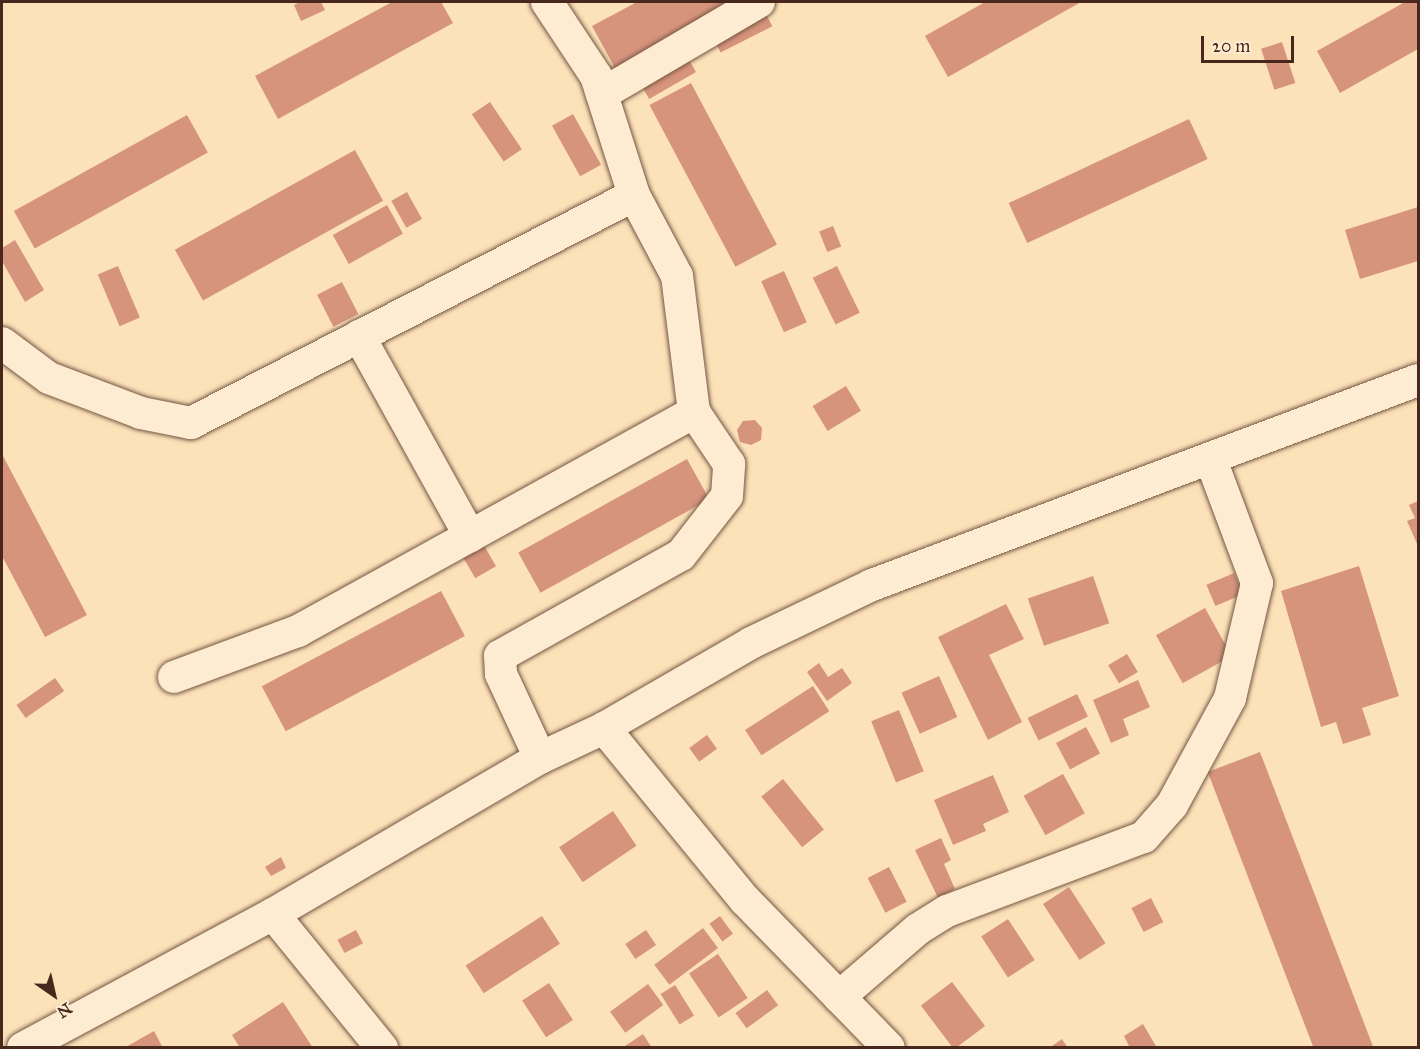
<!DOCTYPE html>
<style>
body{margin:0}
#map{position:relative;width:1420px;height:1049px;overflow:hidden;background:#fce2b9;font-family:"IM FELL Great Primer",serif}
div>[style]{position:absolute}
[style*='--x']{left:calc(var(--x)*1px);top:calc(var(--y)*1px);width:calc(var(--w)*1px);rotate:calc(var(--a)*1deg)}
.building>*{inset:0;background:#d7947d;transform-origin:0 0}
.roads{filter:drop-shadow(0 0 2px #755643) drop-shadow(0 0 2px #755643)}
.minor>*{height:32px;margin:-16px;padding:0 16px;transform-origin:16px;border-radius:16px;background:#fdecd2}
span{translate:-50% -50%;white-space:nowrap;text-align:center;line-height:1.15;-webkit-text-stroke:6px #fdecd2;paint-order:stroke}
.frame{position:absolute;inset:0;border:3px solid #48281c;pointer-events:none}
.north{position:absolute;left:24px;top:965px;width:60px;height:60px;-webkit-text-stroke:4px #fdecd2;paint-order:stroke;rotate:146deg;font-size:16px;font-weight:700;line-height:24px;text-align:center;color:#48281c}
.north::after{content:'';display:block;margin:auto;width:21px;height:27px;background:#48281c;clip-path:polygon(50% 0,100% 100%,50% 72%,0 100%)}
.scale{position:absolute;left:1201px;top:36px;width:93px;height:27px;box-sizing:border-box;border:3px solid #48281c;border-top:0;padding-left:8px;font-size:18px;line-height:21px;white-space:nowrap;color:#48281c;-webkit-text-stroke:4px #fdecd2;paint-order:stroke}
</style>
<div id="map">
<div class="building">
<i style="clip-path:polygon(300px 2px,321px 2px,325px 10px,301px 21px,294px 5px)"></i>
<i style="clip-path:polygon(392px 2px,441px 2px,453px 23px,278px 119px,255px 76px)"></i>
<i style="clip-path:polygon(637px 2px,741px 2px,616px 70px,592px 26px)"></i>
<i style="clip-path:polygon(985px 2px,1081px 2px,948px 77px,925px 36px)"></i>
<i style="clip-path:polygon(1405px 2px,1418px 2px,1418px 49px,1340px 93px,1317px 51px)"></i>
<i style="left:765px;top:12px;width:16px;height:58px;rotate:63deg"></i>
<i style="left:1282px;top:42px;width:43px;height:22px;rotate:72deg"></i>
<i style="left:685px;top:53px;width:22px;height:54px;rotate:60deg"></i>
<i style="left:691px;top:83px;width:183px;height:47px;rotate:62deg"></i>
<i style="left:490px;top:102px;width:57px;height:22px;rotate:56deg"></i>
<i style="left:573px;top:114px;width:58px;height:24px;rotate:61deg"></i>
<i style="left:187px;top:115px;width:43px;height:198px;rotate:61deg"></i>
<i style="left:1189px;top:119px;width:44px;height:199px;rotate:65deg"></i>
<i style="left:355px;top:150px;width:58px;height:206px;rotate:61deg"></i>
<i style="left:407px;top:192px;width:31px;height:18px;rotate:61deg"></i>
<i style="left:387px;top:205px;width:33px;height:62px;rotate:61deg"></i>
<i style="clip-path:polygon(1418px 207px,1418px 261px,1360px 279px,1345px 230px)"></i>
<i style="left:833px;top:226px;width:22px;height:15px;rotate:68deg"></i>
<i style="clip-path:polygon(15px 240px,44px 290px,25px 302px,2px 261px,2px 248px)"></i>
<i style="left:118px;top:266px;width:56px;height:22px;rotate:67deg"></i>
<i style="left:837px;top:266px;width:52px;height:27px;rotate:64deg"></i>
<i style="left:784px;top:271px;width:56px;height:25px;rotate:66deg"></i>
<i style="left:342px;top:282px;width:36px;height:28px;rotate:63deg"></i>
<i style="left:846px;top:386px;width:29px;height:39px;rotate:59deg"></i>
<i style="clip-path:polygon(755px 420px,762px 428px,761px 440px,751px 445px,740px 442px,737px 430px,743px 421px)"></i>
<i style="clip-path:polygon(2px 454px,87px 615px,45px 637px,2px 556px)"></i>
<i style="left:687px;top:459px;width:46px;height:193px;rotate:61deg"></i>
<i style="clip-path:polygon(1418px 501px,1418px 546px,1407px 521px,1415px 518px,1409px 505px)"></i>
<i style="left:482px;top:542px;width:28px;height:24px;rotate:60deg"></i>
<i style="clip-path:polygon(1359px 566px,1399px 696px,1362px 708px,1371px 735px,1343px 744px,1336px 722px,1321px 727px,1281px 591px)"></i>
<i style="left:1234px;top:573px;width:23px;height:30px;rotate:67deg"></i>
<i style="left:1093px;top:576px;width:50px;height:69px;rotate:71deg"></i>
<i style="left:441px;top:591px;width:51px;height:203px;rotate:62deg"></i>
<i style="clip-path:polygon(1006px 604px,1024px 639px,989px 655px,1022px 722px,988px 740px,938px 637px)"></i>
<i style="left:1205px;top:608px;width:55px;height:56px;rotate:61deg"></i>
<i style="left:1127px;top:654px;width:21px;height:22px;rotate:59deg"></i>
<i style="clip-path:polygon(819px 663px,828px 677px,842px 668px,852px 683px,827px 701px,807px 672px)"></i>
<i style="left:939px;top:676px;width:45px;height:41px;rotate:66deg"></i>
<i style="left:55px;top:678px;width:16px;height:47px;rotate:55deg"></i>
<i style="clip-path:polygon(1138px 680px,1150px 707px,1123px 719px,1129px 735px,1111px 743px,1093px 700px)"></i>
<i style="left:813px;top:686px;width:30px;height:81px;rotate:57deg"></i>
<i style="left:1077px;top:694px;width:25px;height:55px;rotate:64deg"></i>
<i style="left:899px;top:710px;width:66px;height:30px;rotate:68deg"></i>
<i style="left:1086px;top:727px;width:30px;height:34px;rotate:62deg"></i>
<i style="left:707px;top:735px;width:17px;height:22px;rotate:54deg"></i>
<i style="left:1260px;top:752px;width:318px;height:56px;rotate:69deg"></i>
<i style="left:1063px;top:774px;width:45px;height:45px;rotate:61deg"></i>
<i style="clip-path:polygon(993px 775px,1009px 812px,983px 824px,986px 831px,953px 845px,934px 800px)"></i>
<i style="left:783px;top:779px;width:65px;height:28px;rotate:51deg"></i>
<i style="left:613px;top:811px;width:42px;height:65px;rotate:56deg"></i>
<i style="clip-path:polygon(941px 838px,951px 860px,944px 864px,955px 889px,938px 898px,915px 850px)"></i>
<i style="clip-path:polygon(281px 857px,286px 868px,271px 876px,265px 867px)"></i>
<i style="left:889px;top:867px;width:39px;height:24px;rotate:63deg"></i>
<i style="left:1069px;top:887px;width:67px;height:31px;rotate:57deg"></i>
<i style="left:1151px;top:898px;width:27px;height:22px;rotate:63deg"></i>
<i style="left:542px;top:916px;width:33px;height:91px;rotate:57deg"></i>
<i style="left:720px;top:916px;width:22px;height:13px;rotate:54deg"></i>
<i style="left:1008px;top:919px;width:49px;height:32px;rotate:57deg"></i>
<i style="left:703px;top:928px;width:25px;height:61px;rotate:53deg"></i>
<i style="left:356px;top:930px;width:15px;height:21px;rotate:62deg"></i>
<i style="left:646px;top:930px;width:18px;height:25px;rotate:56deg"></i>
<i style="left:718px;top:954px;width:53px;height:35px;rotate:56deg"></i>
<i style="left:952px;top:982px;width:55px;height:39px;rotate:53deg"></i>
<i style="left:549px;top:983px;width:44px;height:32px;rotate:57deg"></i>
<i style="left:648px;top:984px;width:26px;height:47px;rotate:54deg"></i>
<i style="left:675px;top:985px;width:36px;height:17px;rotate:58deg"></i>
<i style="left:767px;top:990px;width:19px;height:39px;rotate:54deg"></i>
<i style="clip-path:polygon(283px 1002px,313px 1048px,240px 1048px,232px 1035px)"></i>
<i style="clip-path:polygon(1143px 1024px,1157px 1048px,1130px 1048px,1124px 1036px)"></i>
<i style="clip-path:polygon(154px 1031px,163px 1048px,124px 1048px)"></i>
<i style="clip-path:polygon(643px 1034px,652px 1048px,622px 1048px)"></i>
<i style="clip-path:polygon(1062px 1039px,1068px 1048px,1049px 1048px)"></i>
</div>
<div class="roads">
<div class="minor">
<i style="--x:602;--y:94;--w:182;--a:-30.4"></i>
<i style="--x:359;--y:336;--w:229;--a:61"></i>
<i style="--x:2;--y:343;--w:59;--a:36.7"></i>
<i style="--x:49;--y:378;--w:98;--a:20.8"></i>
<i style="--x:141;--y:413;--w:51;--a:11.3"></i>
<i style="--x:191;--y:423;--w:498;--a:-27.2"></i>
<i style="--x:174;--y:677;--w:132;--a:-20.4"></i>
<i style="--x:298;--y:631;--w:453;--a:-28.9"></i>
<i style="--x:604;--y:728;--w:222;--a:50.7"></i>
<i style="--x:745;--y:900;--w:206;--a:45.8"></i>
<i style="--x:540;--y:758;--w:93;--a:-114.9"></i>
<i style="--x:501;--y:674;--w:18;--a:-93"></i>
<i style="--x:500;--y:656;--w:207;--a:-29.2"></i>
<i style="--x:681;--y:555;--w:75;--a:-52.1"></i>
<i style="--x:727;--y:496;--w:32;--a:-86"></i>
<i style="--x:729;--y:464;--w:63;--a:-123.9"></i>
<i style="--x:694;--y:412;--w:137;--a:-97.1"></i>
<i style="--x:677;--y:276;--w:92;--a:-118"></i>
<i style="--x:634;--y:195;--w:125;--a:-107.7"></i>
<i style="--x:596;--y:76;--w:89;--a:-123.5"></i>
<i style="--x:273;--y:914;--w:173;--a:50.9"></i>
<i style="--x:839;--y:997;--w:104;--a:-40.7"></i>
<i style="--x:918;--y:929;--w:34;--a:-32"></i>
<i style="--x:947;--y:911;--w:210;--a:-20.6"></i>
<i style="--x:1144;--y:837;--w:43;--a:-48.8"></i>
<i style="--x:1172;--y:805;--w:122;--a:-61.5"></i>
<i style="--x:1230;--y:698;--w:118;--a:-76.8"></i>
<i style="--x:1257;--y:583;--w:131;--a:-110.5"></i>
<i style="--x:23;--y:1048;--w:284;--a:-28.2"></i>
<i style="--x:273;--y:914;--w:309;--a:-30.3"></i>
<i style="--x:540;--y:758;--w:71;--a:-25.1"></i>
<i style="--x:604;--y:728;--w:170;--a:-30"></i>
<i style="--x:751;--y:643;--w:134;--a:-25.6"></i>
<i style="--x:872;--y:585;--w:583;--a:-20.58"></i>
</div>
</div>
<div class="frame"></div>
<div class="north">N</div>
<div class="scale">20 m</div>
</div>
